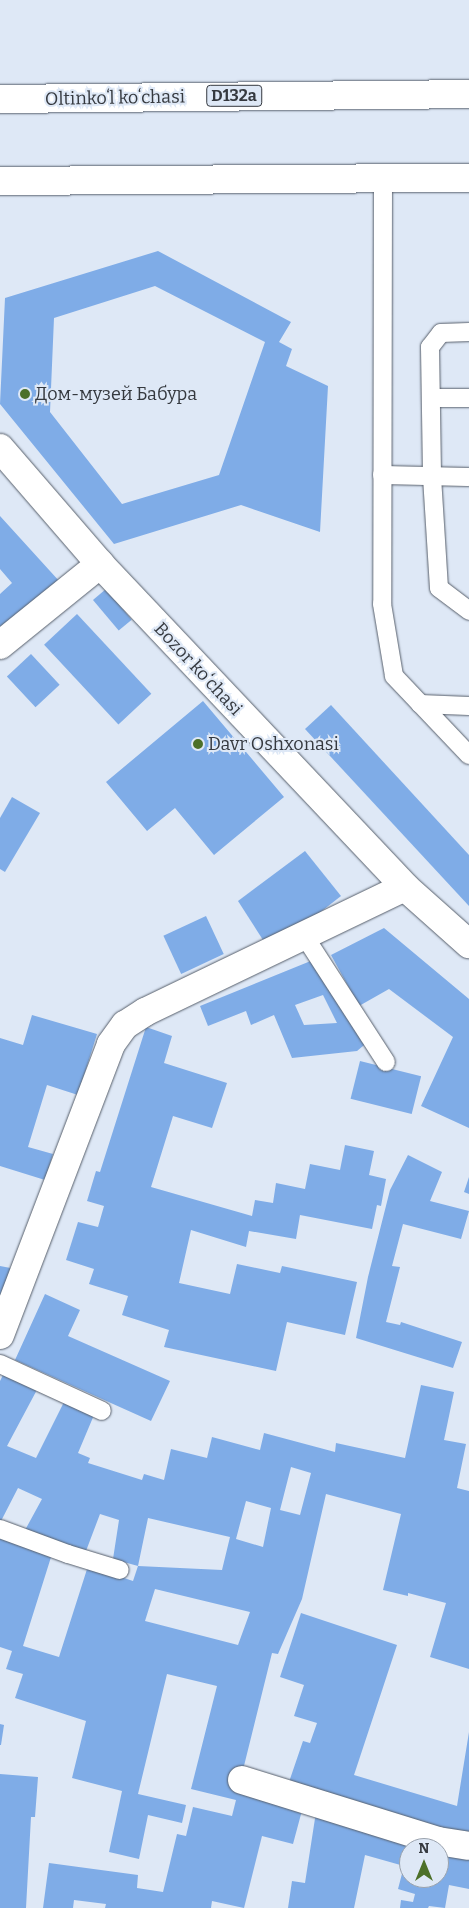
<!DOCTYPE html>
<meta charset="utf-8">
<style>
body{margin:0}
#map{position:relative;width:469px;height:1908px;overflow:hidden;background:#dee8f6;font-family:Bitter,serif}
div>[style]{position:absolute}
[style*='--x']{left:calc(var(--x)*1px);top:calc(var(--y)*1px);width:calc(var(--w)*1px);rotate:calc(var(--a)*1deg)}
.building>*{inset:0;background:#7face7;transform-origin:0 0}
.roads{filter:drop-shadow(0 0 1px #575f6b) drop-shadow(0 0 1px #575f6b)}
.lane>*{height:18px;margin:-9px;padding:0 9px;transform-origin:9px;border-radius:9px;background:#fff}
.street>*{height:28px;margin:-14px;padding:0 14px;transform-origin:14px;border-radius:14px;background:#fff}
.primary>*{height:28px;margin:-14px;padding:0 14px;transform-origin:14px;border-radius:14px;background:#fff}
.dots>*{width:14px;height:14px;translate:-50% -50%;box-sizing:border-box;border:2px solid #dee8f6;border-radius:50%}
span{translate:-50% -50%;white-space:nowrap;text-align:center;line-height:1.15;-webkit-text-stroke:4px #dee8f6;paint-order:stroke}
.shield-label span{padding:1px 4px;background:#dee8f6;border:1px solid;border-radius:4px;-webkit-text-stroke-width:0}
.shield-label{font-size:16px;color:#35393f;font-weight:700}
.street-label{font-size:18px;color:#35393f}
.poi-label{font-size:18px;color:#35393f}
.left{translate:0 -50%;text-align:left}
.north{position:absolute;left:399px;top:1838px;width:50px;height:50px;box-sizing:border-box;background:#dee8f6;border:1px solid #9aa2ad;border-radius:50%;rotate:0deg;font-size:14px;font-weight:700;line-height:20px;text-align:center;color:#35393f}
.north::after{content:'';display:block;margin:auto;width:18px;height:22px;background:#4c7029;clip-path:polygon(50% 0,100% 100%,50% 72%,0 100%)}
</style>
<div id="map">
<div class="building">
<i style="clip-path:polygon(evenodd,158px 251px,291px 322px,279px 342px,292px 349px,286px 366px,328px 386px,320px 532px,241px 505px,114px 544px,0 404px,5px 298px,158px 251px,155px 286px,265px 342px,219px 475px,122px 504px,50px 412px,54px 318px,155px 286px)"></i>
<i style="clip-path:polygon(0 516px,60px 582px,0 636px,0 594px,12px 583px,0 569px)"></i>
<i style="left:106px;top:589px;width:40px;height:17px;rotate:50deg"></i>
<i style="left:77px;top:614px;width:109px;height:45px;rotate:47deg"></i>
<i style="left:31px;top:654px;width:42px;height:33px;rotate:47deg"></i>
<i style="clip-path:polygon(203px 701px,284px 797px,214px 855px,175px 808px,147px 831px,106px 782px)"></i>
<i style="clip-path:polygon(331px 705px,469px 855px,469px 906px,305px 729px)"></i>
<i style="clip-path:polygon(12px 797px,40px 813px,5px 872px,0 869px,0 818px)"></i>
<i style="clip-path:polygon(305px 851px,341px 896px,295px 932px,263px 940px,238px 901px)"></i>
<i style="left:206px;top:916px;width:42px;height:47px;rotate:65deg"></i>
<i style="clip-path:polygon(384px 928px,469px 999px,469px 1128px,421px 1106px,453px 1037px,389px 989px,359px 1006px,331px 955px)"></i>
<i style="clip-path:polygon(evenodd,323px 956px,369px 1041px,357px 1051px,292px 1058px,274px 1015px,251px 1025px,246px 1011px,208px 1026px,200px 1006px,323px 956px,323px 995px,337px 1023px,304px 1025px,295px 1005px,323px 995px)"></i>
<i style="clip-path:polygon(32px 1015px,97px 1034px,78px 1095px,47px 1085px,28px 1147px,53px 1154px,45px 1180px,0 1166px,0 1038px,23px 1045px)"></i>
<i style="clip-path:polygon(146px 1027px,172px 1036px,164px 1063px,227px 1083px,212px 1128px,173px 1116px,151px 1187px,252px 1216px,255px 1200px,273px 1203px,276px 1183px,305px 1189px,310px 1164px,340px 1170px,345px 1145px,374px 1151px,369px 1175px,386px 1179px,381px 1206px,377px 1205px,372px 1229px,300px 1215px,296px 1239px,249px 1231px,246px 1247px,191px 1230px,179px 1283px,230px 1294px,237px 1264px,280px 1273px,282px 1266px,357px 1282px,345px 1335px,287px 1322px,276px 1371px,164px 1347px,169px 1330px,122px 1315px,128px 1296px,89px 1284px,94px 1269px,66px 1260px,78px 1222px,98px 1227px,104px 1206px,87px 1201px,96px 1171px,100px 1172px)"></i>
<i style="left:360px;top:1061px;width:63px;height:39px;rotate:14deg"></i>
<i style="clip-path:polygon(408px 1155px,442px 1172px,430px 1201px,469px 1211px,461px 1239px,403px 1224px,392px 1266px,400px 1267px,386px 1322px,400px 1325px,401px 1322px,462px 1342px,453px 1368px,356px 1338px,368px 1277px,390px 1190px)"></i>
<i style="clip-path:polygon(469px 1177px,469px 1194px,464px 1192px)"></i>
<i style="clip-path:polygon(0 1266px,21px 1270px,0 1311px)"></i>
<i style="clip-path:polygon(45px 1294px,80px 1310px,68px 1336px,170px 1381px,151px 1421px,15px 1360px)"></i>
<i style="clip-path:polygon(evenodd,6px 1369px,39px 1386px,7px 1446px,36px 1458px,65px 1400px,94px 1415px,78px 1453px,90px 1458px,88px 1463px,142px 1480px,144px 1474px,164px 1480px,171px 1449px,207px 1458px,212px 1437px,260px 1450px,264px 1433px,335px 1452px,336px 1443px,405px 1458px,421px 1385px,454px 1392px,444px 1440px,466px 1444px,457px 1488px,469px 1491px,469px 1669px,430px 1657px,446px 1603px,408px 1593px,408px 1596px,383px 1590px,401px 1514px,326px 1494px,302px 1599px,278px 1654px,272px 1653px,239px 1786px,304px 1803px,293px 1844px,262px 1836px,244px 1908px,212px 1901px,211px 1908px,105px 1908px,106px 1904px,74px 1900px,73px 1908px,43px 1908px,49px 1863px,138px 1875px,137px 1888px,163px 1892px,177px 1834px,186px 1836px,193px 1807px,232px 1816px,236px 1800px,191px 1789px,217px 1686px,167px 1674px,138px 1794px,186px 1805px,182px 1823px,148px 1815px,139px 1859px,109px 1852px,122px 1791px,72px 1778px,86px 1721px,15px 1698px,23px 1674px,6px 1669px,12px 1651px,0 1647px,0 1533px,52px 1554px,23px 1646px,59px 1657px,88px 1566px,133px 1581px,138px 1566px,222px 1570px,230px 1537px,148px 1518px,138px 1566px,113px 1559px,119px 1520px,100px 1514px,86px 1551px,24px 1532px,42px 1499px,18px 1488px,0 1523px,0 1381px,6px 1369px,291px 1467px,311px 1473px,300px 1515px,280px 1510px,291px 1467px,6px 1369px,246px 1501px,271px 1508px,263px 1547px,236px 1539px,246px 1501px,6px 1369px,155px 1589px,250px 1612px,238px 1645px,145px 1621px,155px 1589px)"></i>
<i style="clip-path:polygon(301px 1613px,397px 1645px,354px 1775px,457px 1806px,469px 1732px,469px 1840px,289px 1782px,303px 1741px,310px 1743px,317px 1723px,294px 1716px,304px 1685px,280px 1677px)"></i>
<i style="clip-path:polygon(0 1724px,4px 1725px,1px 1745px,0 1745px)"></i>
<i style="clip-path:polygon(0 1774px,38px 1777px,35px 1817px,31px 1817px,26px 1908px,0 1908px)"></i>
<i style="clip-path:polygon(evenodd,316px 1812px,469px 1852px,469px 1889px,449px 1885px,445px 1908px,429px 1906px,428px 1908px,400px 1908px,401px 1900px,413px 1902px,415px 1894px,398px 1889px,404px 1866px,365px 1855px,354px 1908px,288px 1908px,292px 1881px,305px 1883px,316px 1812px,409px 1848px,439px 1848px,439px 1878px,409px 1878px,409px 1848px)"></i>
</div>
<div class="roads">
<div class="lane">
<i style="--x:383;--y:179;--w:425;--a:90.1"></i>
<i style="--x:382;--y:604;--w:73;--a:80.5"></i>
<i style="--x:394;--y:676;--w:109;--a:46.5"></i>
<i style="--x:469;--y:332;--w:28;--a:178"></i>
<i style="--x:441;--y:333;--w:18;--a:128"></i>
<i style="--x:430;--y:347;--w:130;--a:89.1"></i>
<i style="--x:432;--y:477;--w:111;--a:86.4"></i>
<i style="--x:439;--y:588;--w:38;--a:37"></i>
<i style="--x:431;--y:398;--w:38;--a:0"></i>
<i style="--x:382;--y:475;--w:87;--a:1.3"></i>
<i style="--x:420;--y:704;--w:49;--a:2.3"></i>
<i style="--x:305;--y:937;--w:149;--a:57.1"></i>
<i style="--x:0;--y:1364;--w:112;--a:24.7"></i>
<i style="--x:0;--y:1529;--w:72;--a:20.2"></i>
<i style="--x:68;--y:1554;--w:54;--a:17.1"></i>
</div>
<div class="street">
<i style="--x:0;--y:448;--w:153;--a:49.2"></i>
<i style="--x:100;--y:564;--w:444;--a:46.6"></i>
<i style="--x:405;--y:887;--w:86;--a:41.7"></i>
<i style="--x:0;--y:645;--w:129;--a:-39"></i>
<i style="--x:0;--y:1335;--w:311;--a:-69.1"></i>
<i style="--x:111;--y:1044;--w:24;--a:-54"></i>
<i style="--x:125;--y:1025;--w:24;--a:-33"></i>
<i style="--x:145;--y:1012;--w:288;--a:-25.7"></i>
<i style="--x:242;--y:1780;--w:205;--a:17.3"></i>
<i style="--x:438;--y:1841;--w:31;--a:9"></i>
</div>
<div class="primary">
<i style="--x:0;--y:99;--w:469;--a:-0.6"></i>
<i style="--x:0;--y:181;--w:469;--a:-0.4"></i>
</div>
</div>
<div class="dots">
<i style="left:25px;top:394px;background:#4c7029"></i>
<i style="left:198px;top:744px;background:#4c7029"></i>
</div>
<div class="shield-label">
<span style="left:234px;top:96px">D132a</span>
</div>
<div class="street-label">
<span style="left:115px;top:98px;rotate:-1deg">Oltinkoʻl koʻchasi</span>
<span style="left:198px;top:669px;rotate:47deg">Bozor koʻchasi</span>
</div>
<div class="poi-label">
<span class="left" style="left:35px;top:394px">Дом-музей Бабура</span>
<span class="left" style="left:208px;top:744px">Davr Oshxonasi</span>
</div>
<div class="north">N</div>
</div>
